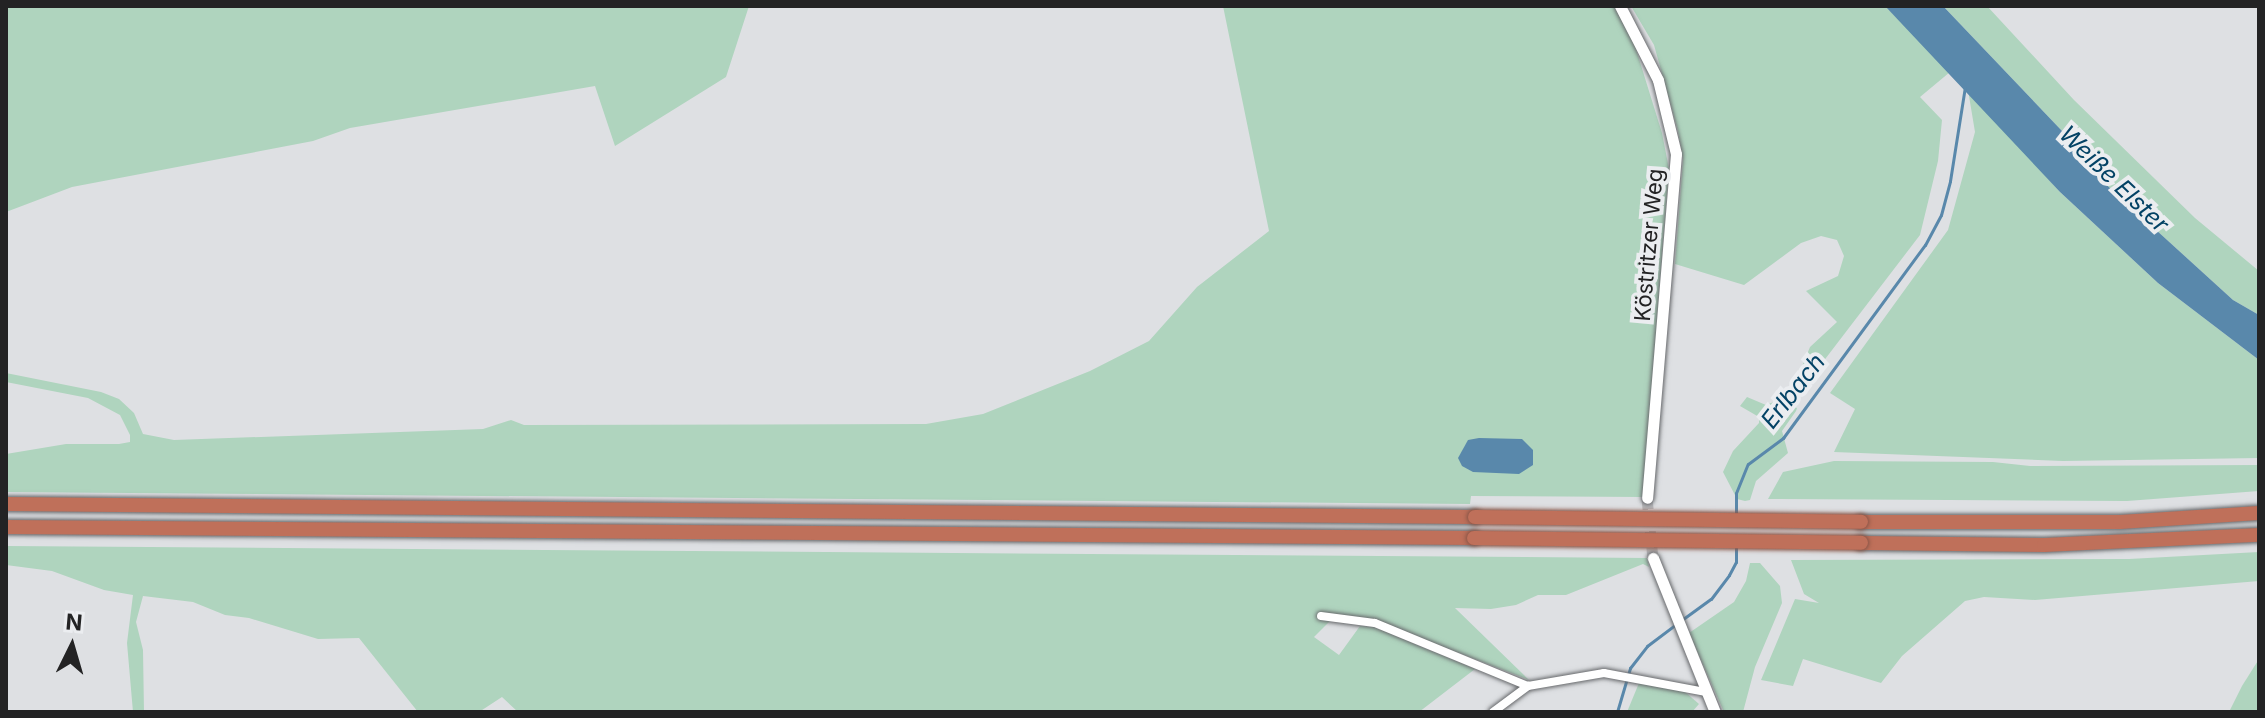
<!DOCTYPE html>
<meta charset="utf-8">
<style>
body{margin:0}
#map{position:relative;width:2265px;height:718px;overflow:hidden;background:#dee0e3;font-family:Inter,sans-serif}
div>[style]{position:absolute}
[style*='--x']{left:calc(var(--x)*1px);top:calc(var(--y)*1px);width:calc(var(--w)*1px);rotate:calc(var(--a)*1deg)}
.green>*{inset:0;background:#afd4be}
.water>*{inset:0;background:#5988ab}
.stream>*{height:3px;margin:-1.5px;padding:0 1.5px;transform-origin:1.5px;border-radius:1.5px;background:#5988ab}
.secondary-tunnel>*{height:11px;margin-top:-5.5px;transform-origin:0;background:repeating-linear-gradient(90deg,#b9babd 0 11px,transparent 0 16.5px)}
.roads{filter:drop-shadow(0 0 2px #67696c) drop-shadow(0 0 2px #67696c)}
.minor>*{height:8px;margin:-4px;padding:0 4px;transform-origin:4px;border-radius:4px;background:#fff}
.secondary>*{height:11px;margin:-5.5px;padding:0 5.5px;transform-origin:5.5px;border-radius:5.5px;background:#fff}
.motorway>*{height:14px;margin:-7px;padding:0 7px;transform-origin:7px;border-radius:7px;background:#bf705a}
.bridges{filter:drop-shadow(0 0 2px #885547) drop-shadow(0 0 2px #885547)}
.motorway-bridge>*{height:14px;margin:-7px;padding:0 7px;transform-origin:7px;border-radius:7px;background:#bf705a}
span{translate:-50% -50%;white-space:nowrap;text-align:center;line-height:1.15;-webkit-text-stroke:8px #ebedf0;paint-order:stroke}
.street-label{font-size:22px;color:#232324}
.water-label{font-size:24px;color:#034265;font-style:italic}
.frame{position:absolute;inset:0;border:8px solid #232324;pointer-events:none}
.north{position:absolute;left:32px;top:606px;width:80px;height:80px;-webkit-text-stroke:6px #ebedf0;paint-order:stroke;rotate:5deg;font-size:22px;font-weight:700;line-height:32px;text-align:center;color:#232324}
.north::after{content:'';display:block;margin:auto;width:28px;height:36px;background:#232324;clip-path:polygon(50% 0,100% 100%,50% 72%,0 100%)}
</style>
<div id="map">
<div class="green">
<i style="clip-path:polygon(6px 6px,749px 6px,726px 77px,615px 146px,595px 86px,350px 128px,313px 141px,72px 187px,6px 212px)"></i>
<i style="clip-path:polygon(1223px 6px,1614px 6px,1635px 46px,1662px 133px,1669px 169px,1643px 497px,1471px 496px,1470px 504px,6px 492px,6px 454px,66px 444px,119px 444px,130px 442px,130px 435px,120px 415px,88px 398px,6px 382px,6px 373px,101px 392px,119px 399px,134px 413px,143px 434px,174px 440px,483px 429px,511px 420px,524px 425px,926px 424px,983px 414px,1090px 371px,1149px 341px,1197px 287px,1269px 231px)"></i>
<i style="clip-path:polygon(1631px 6px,1885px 6px,1950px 72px,1920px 97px,1942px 120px,1938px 161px,1920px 235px,1790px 405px,1797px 408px,1796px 411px,1782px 431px,1788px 453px,1756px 481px,1750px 500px,1745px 501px,1737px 499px,1723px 472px,1733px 451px,1759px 423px,1759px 417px,1740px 406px,1747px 397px,1766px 405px,1776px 401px,1796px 381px,1810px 347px,1837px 322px,1806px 291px,1838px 276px,1844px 256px,1837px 240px,1821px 236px,1801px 243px,1744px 285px,1675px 264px,1683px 160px,1678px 131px,1654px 45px)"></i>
<i style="clip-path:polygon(1943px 6px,1987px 6px,2074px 100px,2195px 218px,2259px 271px,2259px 315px,2233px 300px,2088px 168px,2062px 131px)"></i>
<i style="clip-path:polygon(1968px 90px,2060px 192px,2158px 283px,2259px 360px,2259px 458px,2063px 461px,1834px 452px,1855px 409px,1830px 393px,1948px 230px,1975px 132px)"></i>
<i style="clip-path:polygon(1834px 461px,1993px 462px,2030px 466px,2259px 465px,2259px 491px,2127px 501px,1768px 499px,1783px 472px)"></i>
<i style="clip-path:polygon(6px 546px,1647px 558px,1649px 567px,1643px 564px,1566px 595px,1538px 595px,1516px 605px,1491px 609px,1455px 608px,1529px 680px,1376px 621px,1330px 621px,1314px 637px,1339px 655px,1360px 626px,1374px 627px,1475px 669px,1419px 712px,518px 712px,502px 697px,479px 712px,418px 712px,359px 638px,318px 639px,249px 618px,225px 615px,193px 602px,143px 596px,136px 622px,143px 650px,144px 712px,133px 712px,127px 643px,133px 595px,104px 590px,52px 571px,6px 565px)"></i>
<i style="clip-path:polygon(2259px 552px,2259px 581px,2035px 600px,1984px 597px,1965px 601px,1902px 656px,1881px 683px,1803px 659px,1793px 686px,1761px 680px,1795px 599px,1819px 603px,1804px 594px,1791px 560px,2129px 559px)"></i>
<i style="clip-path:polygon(1750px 563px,1760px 563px,1780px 586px,1782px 603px,1755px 667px,1743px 712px,1724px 712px,1689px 633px,1734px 602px,1746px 581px)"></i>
<i style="clip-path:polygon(2259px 659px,2259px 712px,2229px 712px,2242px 686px)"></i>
<i style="clip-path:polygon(1639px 683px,1684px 691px,1699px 704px,1692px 712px,1627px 712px)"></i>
</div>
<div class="water">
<i style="clip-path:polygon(1885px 6px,1943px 6px,2062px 131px,2088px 168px,2233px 300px,2259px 315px,2259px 360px,2158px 283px,2060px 192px)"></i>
<i style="clip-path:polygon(1479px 438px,1522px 439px,1533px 450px,1533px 465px,1519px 474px,1473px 472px,1462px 466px,1458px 458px,1468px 440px)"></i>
</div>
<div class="stream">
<i style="--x:1736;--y:517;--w:24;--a:-90"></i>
<i style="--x:1736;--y:493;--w:31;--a:-68"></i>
<i style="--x:1748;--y:464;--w:44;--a:-36.6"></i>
<i style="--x:1783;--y:438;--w:240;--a:-53.7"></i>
<i style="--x:1925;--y:245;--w:34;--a:-62"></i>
<i style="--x:1941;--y:215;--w:35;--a:-75"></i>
<i style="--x:1950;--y:181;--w:96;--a:-81"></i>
<i style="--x:1683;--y:619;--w:34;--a:-36"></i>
<i style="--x:1711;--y:599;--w:30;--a:-53"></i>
<i style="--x:1729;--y:575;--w:15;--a:-62"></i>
<i style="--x:1736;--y:562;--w:18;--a:-90"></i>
<i style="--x:1617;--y:712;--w:46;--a:-73.5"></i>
<i style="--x:1630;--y:668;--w:28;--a:-52"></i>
<i style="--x:1647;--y:646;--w:38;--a:-37"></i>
</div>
<div class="secondary-tunnel">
<i style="--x:1647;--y:498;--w:60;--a:84.3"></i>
</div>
<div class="roads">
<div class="minor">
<i style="--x:1321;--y:616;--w:54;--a:7.4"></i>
<i style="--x:1375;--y:623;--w:165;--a:22.4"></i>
<i style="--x:1528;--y:686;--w:77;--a:-9.7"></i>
<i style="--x:1604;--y:673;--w:104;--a:10.6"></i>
<i style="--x:1493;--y:712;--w:44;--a:-36.6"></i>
</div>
<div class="secondary">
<i style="--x:1620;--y:6;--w:83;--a:62.8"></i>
<i style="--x:1658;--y:80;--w:76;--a:76.3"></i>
<i style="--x:1676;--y:154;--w:345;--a:94.8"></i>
<i style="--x:1653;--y:558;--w:166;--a:68.1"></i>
</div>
<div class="motorway">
<i style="--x:6;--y:504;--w:1469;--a:0.51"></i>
<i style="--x:1861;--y:522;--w:259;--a:0"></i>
<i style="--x:2120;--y:522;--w:139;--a:-3.7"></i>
<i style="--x:6;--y:527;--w:1468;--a:0.43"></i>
<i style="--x:1861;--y:543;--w:183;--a:0.6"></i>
<i style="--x:2044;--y:545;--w:215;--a:-2.7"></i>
</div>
</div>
<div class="bridges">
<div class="motorway-bridge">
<i style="--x:1475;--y:517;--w:386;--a:0.7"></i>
<i style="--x:1474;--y:538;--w:387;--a:0.7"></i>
</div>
</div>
<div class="street-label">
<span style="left:1649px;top:245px;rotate:-85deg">Köstritzer Weg</span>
</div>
<div class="water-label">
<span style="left:2114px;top:179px;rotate:44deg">Weiße Elster</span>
<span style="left:1793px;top:391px;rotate:-52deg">Erlbach</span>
</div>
<div class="frame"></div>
<div class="north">N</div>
</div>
